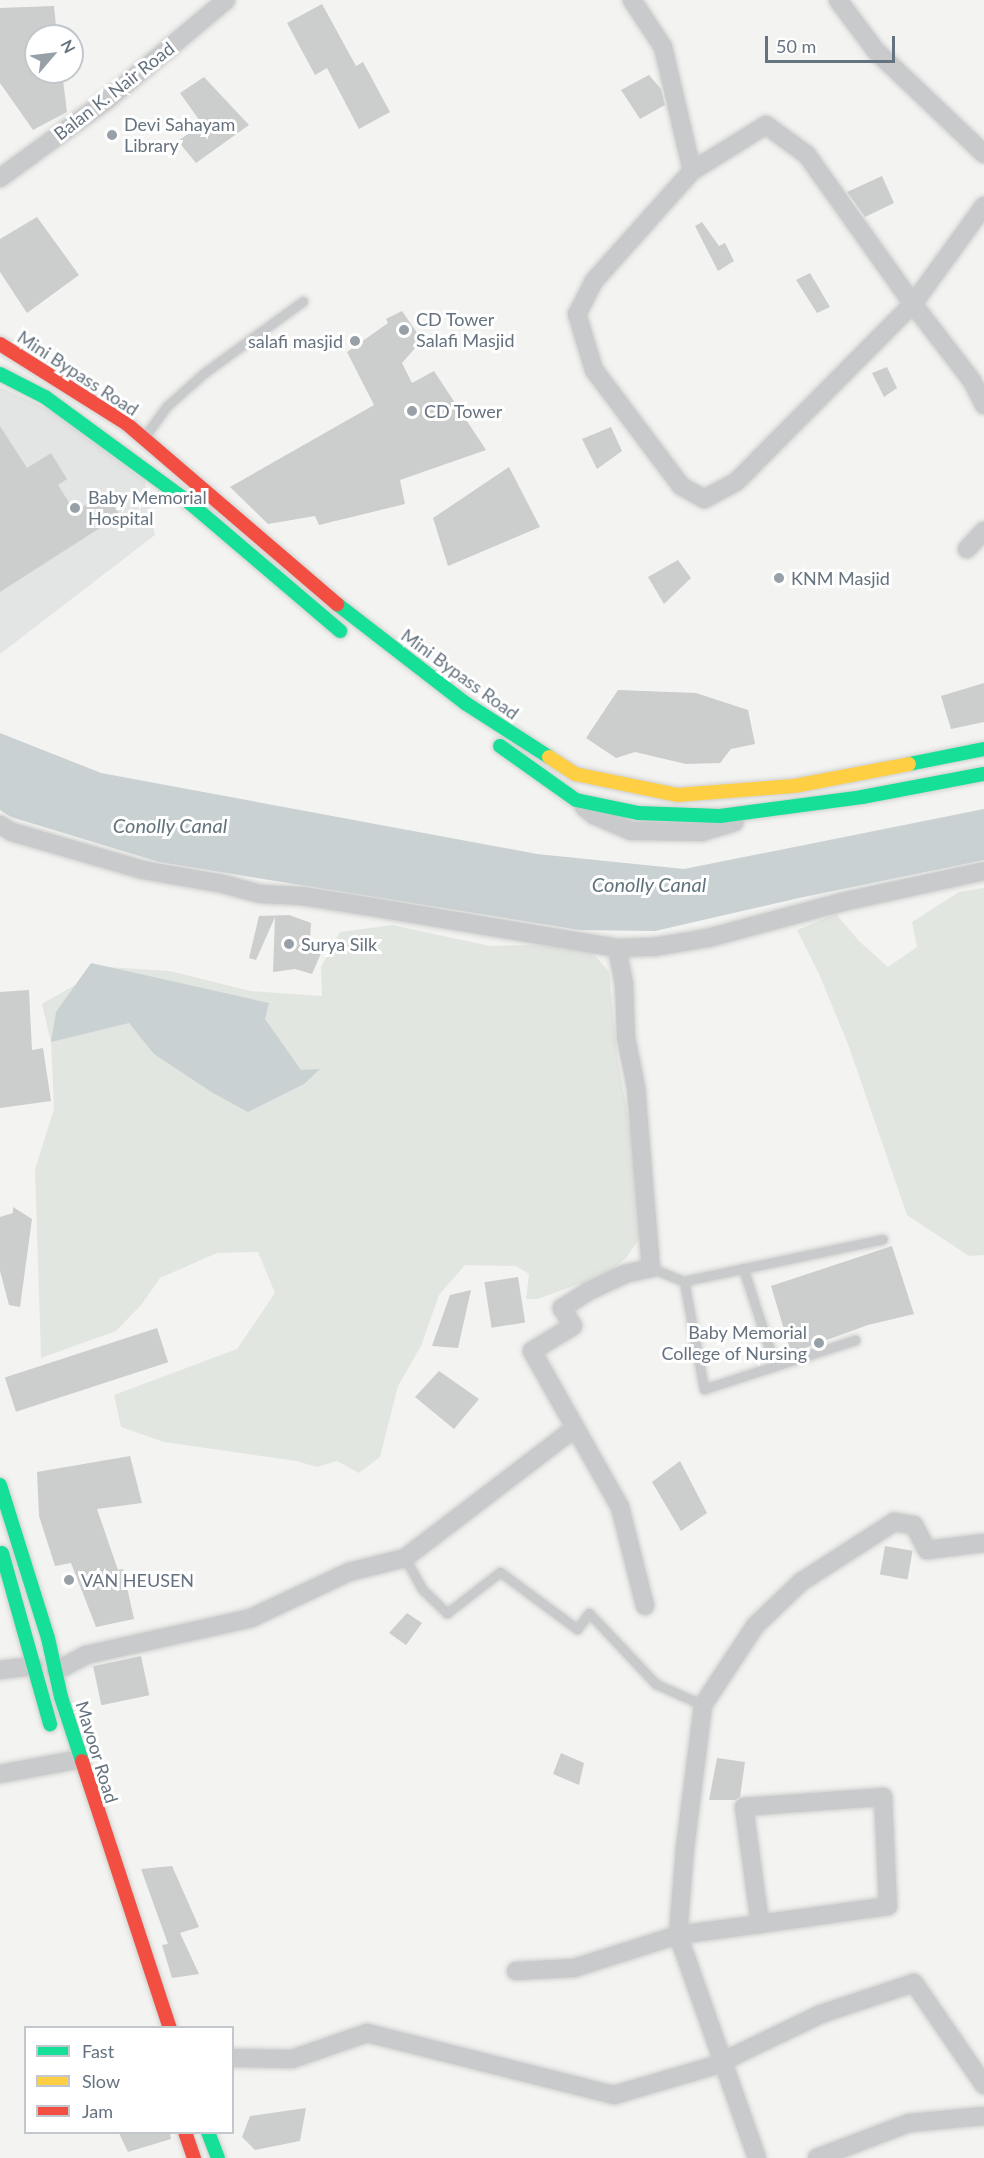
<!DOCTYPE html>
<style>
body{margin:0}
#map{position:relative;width:984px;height:2158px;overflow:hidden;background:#f3f3f1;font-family:Lato,sans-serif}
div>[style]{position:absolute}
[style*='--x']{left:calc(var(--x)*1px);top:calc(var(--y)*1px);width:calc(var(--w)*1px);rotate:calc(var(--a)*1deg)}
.built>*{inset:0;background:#e3e4e4}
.green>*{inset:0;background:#e2e6e0}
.water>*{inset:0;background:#c9d1d3}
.building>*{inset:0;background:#cccdcd;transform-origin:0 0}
.roads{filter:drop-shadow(0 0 2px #cfcfcf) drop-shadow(0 0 2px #cfcfcf)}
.lane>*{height:9px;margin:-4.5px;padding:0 4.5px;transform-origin:4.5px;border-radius:4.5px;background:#c8cacb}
.street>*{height:18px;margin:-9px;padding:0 9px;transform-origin:9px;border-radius:9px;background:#c8cacb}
.fast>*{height:14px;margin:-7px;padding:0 7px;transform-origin:7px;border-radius:7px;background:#16e098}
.slow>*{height:14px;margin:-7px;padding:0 7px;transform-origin:7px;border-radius:7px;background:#ffcf43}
.jam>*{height:14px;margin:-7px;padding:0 7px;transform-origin:7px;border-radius:7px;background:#f24e42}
.dots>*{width:16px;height:16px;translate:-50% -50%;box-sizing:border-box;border:3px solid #fff;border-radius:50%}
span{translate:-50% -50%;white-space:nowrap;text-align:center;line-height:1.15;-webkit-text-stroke:6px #fff;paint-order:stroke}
.street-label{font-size:18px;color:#65727f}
.poi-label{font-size:18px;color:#65727f}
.left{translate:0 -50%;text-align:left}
.right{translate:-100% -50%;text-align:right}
.water-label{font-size:20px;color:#61737d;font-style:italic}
.legend{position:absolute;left:24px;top:2026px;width:210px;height:108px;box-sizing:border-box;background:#fff;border:2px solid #c1c7cc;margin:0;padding:8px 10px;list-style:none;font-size:18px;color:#65727f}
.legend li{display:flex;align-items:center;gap:12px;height:30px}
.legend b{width:30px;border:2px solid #c1c7cc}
.north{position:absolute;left:24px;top:24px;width:60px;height:60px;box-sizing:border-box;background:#fff;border:2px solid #c1c7cc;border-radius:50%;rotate:62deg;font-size:16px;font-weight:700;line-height:24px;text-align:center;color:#65727f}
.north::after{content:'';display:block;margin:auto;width:21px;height:27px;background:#979fa7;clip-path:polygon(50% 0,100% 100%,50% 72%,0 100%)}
.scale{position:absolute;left:765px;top:36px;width:130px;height:27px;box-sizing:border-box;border:3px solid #65727f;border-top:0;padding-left:8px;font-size:18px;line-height:21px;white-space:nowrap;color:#65727f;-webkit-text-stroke:4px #fff;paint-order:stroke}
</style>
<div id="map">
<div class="built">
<i style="clip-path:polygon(0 387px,52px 411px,145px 481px,155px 535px,0 654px)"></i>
</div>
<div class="green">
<i style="clip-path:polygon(984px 888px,984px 1255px,969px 1256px,907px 1215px,848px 1044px,819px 974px,797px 930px,836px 914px,859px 941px,888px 967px,917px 947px,912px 922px,959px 892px)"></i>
<i style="clip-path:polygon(392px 925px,490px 946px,537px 945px,592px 952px,609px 972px,617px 1054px,635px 1158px,639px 1239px,627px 1257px,609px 1273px,538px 1299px,526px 1299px,529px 1274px,516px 1266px,465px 1265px,439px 1295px,421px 1346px,398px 1386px,380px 1457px,359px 1473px,337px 1461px,317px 1467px,296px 1461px,164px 1442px,121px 1427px,114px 1395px,237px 1349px,275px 1293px,258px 1252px,217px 1253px,160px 1278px,142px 1304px,116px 1331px,41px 1358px,35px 1169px,54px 1109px,51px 1042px,42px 1004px,106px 967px,170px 971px,250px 991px,322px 996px,321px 967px,340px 932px)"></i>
</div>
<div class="water">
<i style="clip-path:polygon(0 733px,101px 773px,537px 854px,684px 869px,984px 809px,984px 860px,799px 898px,655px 931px,579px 930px,159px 862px,11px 817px,0 810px)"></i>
<i style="clip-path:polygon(91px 963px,269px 1003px,265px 1019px,301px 1070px,320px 1069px,304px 1084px,248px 1112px,213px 1093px,154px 1054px,129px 1023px,51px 1042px,56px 1012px)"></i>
</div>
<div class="building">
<i style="clip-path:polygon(322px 4px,356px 66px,363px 62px,390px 112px,359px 129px,327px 68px,315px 75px,287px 23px)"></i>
<i style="clip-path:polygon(54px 6px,57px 36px,36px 36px,36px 72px,62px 72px,67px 112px,33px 130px,0 83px,0 8px)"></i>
<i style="clip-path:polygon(649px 75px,661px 89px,665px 105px,640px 119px,621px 90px)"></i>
<i style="clip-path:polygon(204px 77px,249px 125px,196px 163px,178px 141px,202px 124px,180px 93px)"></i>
<i style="clip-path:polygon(882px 176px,894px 203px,865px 217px,847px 192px)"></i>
<i style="clip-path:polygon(37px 217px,79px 275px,27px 313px,0 272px,0 239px)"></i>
<i style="clip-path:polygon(702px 222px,719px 246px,725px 243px,734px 261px,718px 271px,695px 226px)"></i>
<i style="clip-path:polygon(810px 273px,830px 307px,817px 313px,796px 280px)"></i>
<i style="clip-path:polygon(402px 311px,422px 340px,402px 363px,412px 383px,434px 371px,486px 450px,400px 480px,405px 504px,319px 525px,315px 516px,268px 524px,230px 487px,374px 405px,347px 352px,388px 323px,386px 319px)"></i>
<i style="clip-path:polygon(887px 367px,897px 388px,884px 397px,872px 373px)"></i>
<i style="clip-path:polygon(0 426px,27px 468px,51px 453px,67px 479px,58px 485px,75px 512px,105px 492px,120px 515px,0 592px)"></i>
<i style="clip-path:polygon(611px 427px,622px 451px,597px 469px,582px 439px)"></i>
<i style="clip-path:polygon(509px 467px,540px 527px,448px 566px,433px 518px)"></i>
<i style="clip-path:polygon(678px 560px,691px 578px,664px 604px,648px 577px)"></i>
<i style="clip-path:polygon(984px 683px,984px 722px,951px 729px,941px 696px)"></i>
<i style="clip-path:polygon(618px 690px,696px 693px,748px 710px,755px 744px,731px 749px,720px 763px,686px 764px,635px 752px,616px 758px,586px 738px)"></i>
<i style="clip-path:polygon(289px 915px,311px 923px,310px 939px,326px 942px,312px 974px,295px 969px,273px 972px,275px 917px,256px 960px,249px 958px,259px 916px)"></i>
<i style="clip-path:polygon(29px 990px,32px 1050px,43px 1048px,51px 1101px,0 1108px,0 992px)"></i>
<i style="clip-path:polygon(13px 1207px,32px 1219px,20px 1307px,9px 1305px,0 1271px,0 1217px,13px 1213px)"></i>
<i style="clip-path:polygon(892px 1246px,914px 1314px,868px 1325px,791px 1353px,771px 1286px)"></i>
<i style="left:518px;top:1277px;width:46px;height:34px;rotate:81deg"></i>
<i style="clip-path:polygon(471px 1290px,458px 1348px,432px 1346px,450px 1295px)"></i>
<i style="left:157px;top:1328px;width:36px;height:160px;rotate:72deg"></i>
<i style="clip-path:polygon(439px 1371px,479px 1399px,454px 1429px,415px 1397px)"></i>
<i style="clip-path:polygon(130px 1456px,142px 1503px,97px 1509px,118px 1570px,123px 1569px,134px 1619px,96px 1627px,71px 1563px,55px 1566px,39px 1516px,37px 1472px)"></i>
<i style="clip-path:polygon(680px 1461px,707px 1513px,681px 1531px,652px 1482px)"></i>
<i style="left:885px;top:1546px;width:28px;height:29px;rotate:10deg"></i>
<i style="clip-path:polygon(407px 1613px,422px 1623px,406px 1645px,389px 1633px)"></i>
<i style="left:141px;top:1656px;width:40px;height:49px;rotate:78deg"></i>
<i style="clip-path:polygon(561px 1753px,584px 1763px,579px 1785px,553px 1774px)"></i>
<i style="clip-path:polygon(717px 1758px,745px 1762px,740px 1797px,735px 1800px,709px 1800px)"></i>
<i style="clip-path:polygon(172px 1866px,199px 1927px,180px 1933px,199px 1974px,172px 1978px,162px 1945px,168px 1944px,141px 1869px)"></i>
<i style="clip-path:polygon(306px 2108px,300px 2141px,255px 2150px,242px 2137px,250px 2116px)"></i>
<i style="clip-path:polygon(119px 2133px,170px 2133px,171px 2139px,128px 2152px)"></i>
</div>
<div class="roads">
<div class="lane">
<i style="--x:145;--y:436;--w:37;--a:-54"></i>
<i style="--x:167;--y:406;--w:50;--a:-41.7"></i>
<i style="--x:204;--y:373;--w:122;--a:-36"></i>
<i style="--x:651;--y:1268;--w:35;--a:22"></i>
<i style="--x:684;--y:1281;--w:203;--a:-11.9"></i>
<i style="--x:743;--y:1268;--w:103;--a:71.9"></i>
<i style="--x:684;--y:1281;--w:110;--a:79.5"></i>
<i style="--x:704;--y:1389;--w:159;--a:-18"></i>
<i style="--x:405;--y:1558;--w:35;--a:61"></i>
<i style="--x:422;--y:1589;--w:35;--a:44"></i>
<i style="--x:447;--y:1613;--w:67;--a:-37.7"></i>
<i style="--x:500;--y:1572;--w:96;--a:36.5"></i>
<i style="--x:577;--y:1629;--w:20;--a:-53"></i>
<i style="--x:589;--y:1613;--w:98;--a:46.7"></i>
<i style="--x:656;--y:1684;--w:51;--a:24.1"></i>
</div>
<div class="street">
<i style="--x:632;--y:0;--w:56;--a:56.6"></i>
<i style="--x:663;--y:47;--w:127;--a:76.8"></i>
<i style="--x:692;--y:171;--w:87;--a:-31.9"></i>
<i style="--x:766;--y:125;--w:51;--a:36.2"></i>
<i style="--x:807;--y:155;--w:183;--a:54.6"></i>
<i style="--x:913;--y:304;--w:97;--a:52.5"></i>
<i style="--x:972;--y:381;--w:27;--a:63"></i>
<i style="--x:838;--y:0;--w:64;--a:53.3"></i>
<i style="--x:876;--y:51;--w:149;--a:43.6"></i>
<i style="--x:692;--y:171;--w:147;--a:131.7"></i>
<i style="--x:594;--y:281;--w:37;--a:117"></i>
<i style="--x:577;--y:314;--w:59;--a:73.1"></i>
<i style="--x:594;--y:370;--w:145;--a:53.1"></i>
<i style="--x:681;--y:486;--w:26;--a:29"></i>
<i style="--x:704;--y:499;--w:36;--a:-28"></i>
<i style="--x:736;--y:482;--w:251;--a:-45.2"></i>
<i style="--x:913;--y:304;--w:121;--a:-54.1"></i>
<i style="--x:0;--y:178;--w:132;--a:-36.1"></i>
<i style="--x:107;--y:100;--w:155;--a:-40"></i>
<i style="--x:967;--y:549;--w:25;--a:-47"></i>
<i style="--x:584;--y:807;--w:13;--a:39"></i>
<i style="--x:594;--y:815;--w:40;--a:23.4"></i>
<i style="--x:631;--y:831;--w:71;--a:0.8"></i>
<i style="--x:702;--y:832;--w:34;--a:-17"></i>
<i style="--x:0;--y:825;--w:14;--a:30"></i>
<i style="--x:12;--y:832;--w:136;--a:16.2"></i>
<i style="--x:143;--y:870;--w:81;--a:9.9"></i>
<i style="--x:223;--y:884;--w:39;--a:15"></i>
<i style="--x:261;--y:894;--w:41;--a:2.8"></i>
<i style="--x:302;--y:896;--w:71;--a:8.9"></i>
<i style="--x:372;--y:907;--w:248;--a:9.5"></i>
<i style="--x:617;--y:948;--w:36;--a:79"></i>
<i style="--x:624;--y:983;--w:55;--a:87.9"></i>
<i style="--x:626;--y:1038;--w:50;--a:78.5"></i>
<i style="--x:636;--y:1087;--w:182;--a:85.3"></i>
<i style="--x:651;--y:1268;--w:27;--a:167"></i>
<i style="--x:625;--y:1274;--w:42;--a:154.7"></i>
<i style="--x:587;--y:1292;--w:30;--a:147"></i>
<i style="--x:562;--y:1308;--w:21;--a:59"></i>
<i style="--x:573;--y:1326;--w:48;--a:148.6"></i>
<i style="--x:532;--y:1351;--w:179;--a:60.6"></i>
<i style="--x:620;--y:1507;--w:102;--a:75.8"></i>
<i style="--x:617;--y:948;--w:37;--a:-2"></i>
<i style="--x:654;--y:947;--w:55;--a:-9.5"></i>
<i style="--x:708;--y:938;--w:139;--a:-15"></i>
<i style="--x:842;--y:902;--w:145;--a:-12.3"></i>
<i style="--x:0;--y:1670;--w:34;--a:-7"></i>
<i style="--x:56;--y:1671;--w:34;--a:-28"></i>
<i style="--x:86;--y:1655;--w:169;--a:-12.6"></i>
<i style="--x:251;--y:1618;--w:108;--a:-25.1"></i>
<i style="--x:349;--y:1572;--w:58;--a:-14"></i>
<i style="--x:405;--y:1558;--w:214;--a:-37.4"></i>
<i style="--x:0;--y:1774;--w:82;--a:-10.5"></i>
<i style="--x:516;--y:1971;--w:58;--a:-3"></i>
<i style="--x:574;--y:1968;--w:109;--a:-17.6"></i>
<i style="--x:678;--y:1935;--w:87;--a:-85.4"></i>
<i style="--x:685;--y:1848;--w:144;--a:-82.8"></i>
<i style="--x:703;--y:1705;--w:95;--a:-56.6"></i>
<i style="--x:755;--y:1626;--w:64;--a:-43.7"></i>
<i style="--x:801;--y:1582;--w:111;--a:-32.8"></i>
<i style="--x:894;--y:1522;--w:20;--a:9"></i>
<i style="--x:914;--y:1525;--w:28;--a:63"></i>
<i style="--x:927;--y:1550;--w:57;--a:-7"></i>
<i style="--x:232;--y:2058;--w:60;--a:1"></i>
<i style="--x:292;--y:2059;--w:79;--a:-19.1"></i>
<i style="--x:367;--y:2033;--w:255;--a:14.1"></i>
<i style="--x:614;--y:2095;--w:103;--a:-16.3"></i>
<i style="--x:713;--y:2066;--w:120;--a:-25.7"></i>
<i style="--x:821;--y:2014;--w:98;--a:-18.4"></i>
<i style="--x:914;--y:1983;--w:124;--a:55.5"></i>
<i style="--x:757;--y:2158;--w:237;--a:-109.5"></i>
<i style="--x:678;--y:1935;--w:83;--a:-7.6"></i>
<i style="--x:760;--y:1924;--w:129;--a:-8"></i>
<i style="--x:888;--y:1906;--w:109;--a:-92.6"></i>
<i style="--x:883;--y:1797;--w:139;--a:175.9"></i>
<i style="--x:744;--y:1807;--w:118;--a:82.2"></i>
<i style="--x:817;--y:2158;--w:98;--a:-20.8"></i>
<i style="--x:909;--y:2123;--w:75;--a:-5.3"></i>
</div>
<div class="fast">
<i style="--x:0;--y:374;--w:51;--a:27.1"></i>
<i style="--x:45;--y:397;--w:181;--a:36.2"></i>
<i style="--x:191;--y:504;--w:196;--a:40.4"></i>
<i style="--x:337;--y:604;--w:162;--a:37.7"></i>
<i style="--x:465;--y:703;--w:100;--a:32.7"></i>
<i style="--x:500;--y:746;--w:93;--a:35.4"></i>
<i style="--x:576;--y:800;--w:63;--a:11.8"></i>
<i style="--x:638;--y:813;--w:82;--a:2.1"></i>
<i style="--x:720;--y:816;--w:143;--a:-7.6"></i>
<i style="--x:862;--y:797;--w:124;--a:-10.7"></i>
<i style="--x:909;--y:764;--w:76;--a:-11.3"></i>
<i style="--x:0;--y:1485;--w:160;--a:72.6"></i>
<i style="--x:48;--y:1638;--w:60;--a:77.6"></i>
<i style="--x:61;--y:1697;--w:67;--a:71.8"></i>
<i style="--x:2;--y:1553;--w:178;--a:74.3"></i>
<i style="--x:208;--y:2132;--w:28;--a:69"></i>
</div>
<div class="slow">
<i style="--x:549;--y:757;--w:31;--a:33"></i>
<i style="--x:575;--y:774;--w:104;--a:11.6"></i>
<i style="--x:677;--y:795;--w:117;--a:-4.4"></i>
<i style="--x:794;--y:786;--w:117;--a:-10.8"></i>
</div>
<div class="jam">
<i style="--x:0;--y:344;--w:150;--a:32.2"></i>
<i style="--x:127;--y:424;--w:277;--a:40.6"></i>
<i style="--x:82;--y:1761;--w:281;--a:71.8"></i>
<i style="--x:185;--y:2132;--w:28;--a:71"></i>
</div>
</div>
<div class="dots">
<i style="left:112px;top:135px;background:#979fa7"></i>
<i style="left:404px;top:330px;background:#979fa7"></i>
<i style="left:355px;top:341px;background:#979fa7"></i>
<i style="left:412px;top:411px;background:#979fa7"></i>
<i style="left:75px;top:508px;background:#979fa7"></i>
<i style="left:779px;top:578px;background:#979fa7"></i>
<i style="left:289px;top:944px;background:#979fa7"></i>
<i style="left:819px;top:1343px;background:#979fa7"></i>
<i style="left:69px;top:1580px;background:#979fa7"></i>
</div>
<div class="street-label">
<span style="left:114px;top:91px;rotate:-38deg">Balan K. Nair Road</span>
<span style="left:78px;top:373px;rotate:33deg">Mini Bypass Road</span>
<span style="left:460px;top:674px;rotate:36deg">Mini Bypass Road</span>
<span style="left:97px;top:1752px;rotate:73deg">Mavoor Road</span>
</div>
<div class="poi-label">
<span class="left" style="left:124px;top:135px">Devi Sahayam<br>Library</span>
<span class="left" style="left:416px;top:330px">CD Tower<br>Salafi Masjid</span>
<span class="right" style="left:343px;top:341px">salafi masjid</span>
<span class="left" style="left:424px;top:411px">CD Tower</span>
<span class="left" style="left:88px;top:508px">Baby Memorial<br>Hospital</span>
<span class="left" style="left:791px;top:578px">KNM Masjid</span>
<span class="left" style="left:301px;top:944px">Surya Silk</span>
<span class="right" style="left:807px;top:1343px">Baby Memorial<br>College of Nursing</span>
<span class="left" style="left:81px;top:1580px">VAN HEUSEN</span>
</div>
<div class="water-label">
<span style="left:170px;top:825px">Conolly Canal</span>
<span style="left:649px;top:884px">Conolly Canal</span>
</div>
<ul class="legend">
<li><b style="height:8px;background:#16e098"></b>Fast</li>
<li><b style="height:8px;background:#ffcf43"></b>Slow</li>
<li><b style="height:8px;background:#f24e42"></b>Jam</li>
</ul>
<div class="north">N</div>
<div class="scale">50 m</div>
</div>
